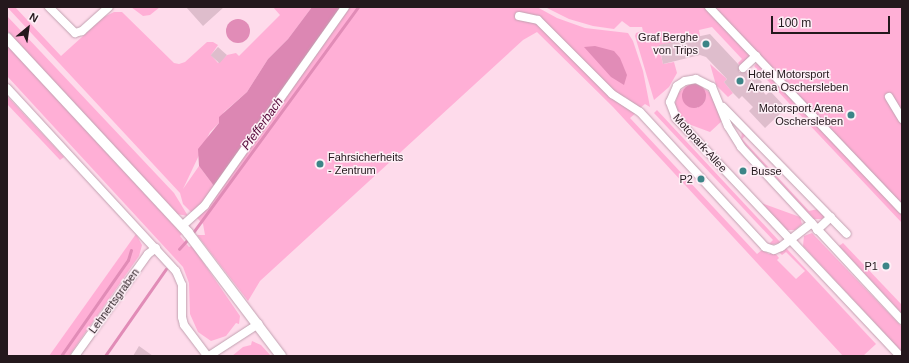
<!DOCTYPE html>
<style>
body{margin:0}
#map{position:relative;width:909px;height:363px;overflow:hidden;background:#fedbeb;font-family:Helvetica,sans-serif}
div>[style]{position:absolute}
[style*='--x']{left:calc(var(--x)*1px);top:calc(var(--y)*1px);width:calc(var(--w)*1px);rotate:calc(var(--a)*1deg)}
.green>*{inset:0;background:#ffafd6}
.forest>*{inset:0;background:#dc87b3}
.water>*{inset:0;background:#e18cb7}
.round{border-radius:50%}
.stream>*{height:2.5px;margin:-1.25px;padding:0 1.25px;transform-origin:1.25px;border-radius:1.25px;background:#e18cb7}
.building>*{inset:0;background:#debdcc;transform-origin:0 0}
.roads{filter:drop-shadow(0 0 1px #c1a1b0) drop-shadow(0 0 1px #c1a1b0)}
.minor>*{height:8px;margin:-4px;padding:0 4px;transform-origin:4px;border-radius:4px;background:#fff}
.major>*{height:10px;margin:-5px;padding:0 5px;transform-origin:5px;border-radius:5px;background:#fff}
.dots>*{width:11px;height:11px;translate:-50% -50%;box-sizing:border-box;border:2px solid #fdeff6;border-radius:50%}
span{translate:-50% -50%;white-space:nowrap;text-align:center;line-height:1.15;-webkit-text-stroke:3px #fdeff6;paint-order:stroke}
.poi-label{font-size:11px;color:#24181d}
.right{translate:-100% -50%;text-align:right}
.left{translate:0 -50%;text-align:left}
.street-label{font-size:11px;color:#24181d}
.water-label{font-size:12px;color:#530637;font-style:italic}
.frame{position:absolute;inset:0;border:8px solid #24181d;pointer-events:none}
.north{position:absolute;left:8px;top:8px;width:40px;height:40px;-webkit-text-stroke:3px #fdeff6;paint-order:stroke;rotate:29deg;font-size:11px;font-weight:700;line-height:16px;text-align:center;color:#24181d}
.north::after{content:'';display:block;margin:auto;width:14px;height:18px;background:#24181d;clip-path:polygon(50% 0,100% 100%,50% 72%,0 100%)}
.scale{position:absolute;left:771px;top:16px;width:119px;height:18px;box-sizing:border-box;border:2px solid #24181d;border-top:0;padding-left:5px;font-size:12px;line-height:14px;white-space:nowrap;color:#24181d;-webkit-text-stroke:3px #fdeff6;paint-order:stroke}
</style>
<div id="map">
<div class="green">
<i style="clip-path:polygon(7px 7px,15px 7px,61px 56px,104px 17px,114px 12px,122px 12px,174px 63px,179px 64px,185px 62px,207px 42px,213px 42px,218px 45px,211px 55px,218px 63px,227px 55px,236px 53px,239px 56px,280px 15px,273px 7px,312px 7px,288px 39px,268px 59px,247px 92px,224px 112px,219px 123px,210px 132px,183px 189px,199px 166px,214px 186px,341px 7px,537px 7px,557px 18px,585px 28px,628px 33px,633px 41px,643px 71px,650px 107px,645px 104px,640px 108px,625px 97px,621px 103px,637px 112px,630px 118px,757px 254px,762px 250px,769px 254px,775px 253px,779px 258px,777px 260px,796px 279px,805px 271px,786px 252px,782px 255px,779px 252px,786px 248px,876px 344px,863px 356px,843px 356px,613px 107px,537px 32px,523px 40px,260px 281px,248px 301px,197px 235px,205px 235px,203px 224px,183px 204px,180px 193px)"></i>
<i style="clip-path:polygon(131px 7px,160px 7px,150px 15px,143px 16px)"></i>
<i style="clip-path:polygon(545px 7px,902px 7px,902px 223px,754px 66px,757px 63px,751px 56px,740px 66px,738px 63px,742px 59px,712px 27px,699px 30px,700px 36px,659px 46px,663px 64px,674px 62px,677px 73px,669px 87px,654px 100px,635px 36px,636px 33px,643px 31px,642px 27px,630px 27px,622px 21px,614px 29px,593px 26px,569px 19px)"></i>
<i style="clip-path:polygon(7px 16px,174px 193px,188px 216px,177px 214px,7px 31px)"></i>
<i style="clip-path:polygon(7px 45px,182px 234px,180px 236px,189px 247px,192px 246px,240px 316px,239px 324px,236px 323px,226px 336px,211px 341px,198px 332px,190px 314px,189px 283px,183px 267px,7px 76px)"></i>
<i style="clip-path:polygon(710px 64px,727px 79px,724px 82px,733px 93px,728px 97px,716px 85px)"></i>
<i style="clip-path:polygon(evenodd,697px 83px,710px 93px,723px 120px,710px 132px,683px 122px,678px 116px,675px 104px,678px 93px,686px 86px,697px 83px,696px 85px,706px 96px,704px 103px,697px 108px,689px 86px,696px 85px)"></i>
<i style="clip-path:polygon(7px 96px,64px 157px,60px 160px,7px 104px)"></i>
<i style="clip-path:polygon(657px 110px,781px 243px,768px 245px,773px 240px,654px 113px)"></i>
<i style="clip-path:polygon(742px 131px,746px 135px,742px 139px,809px 211px,818px 209px,824px 216px,822px 219px,814px 219px,741px 140px)"></i>
<i style="clip-path:polygon(761px 203px,800px 217px,802px 224px,795px 230px,786px 230px)"></i>
<i style="clip-path:polygon(812px 233px,902px 327px,902px 352px,803px 246px,804px 236px)"></i>
<i style="clip-path:polygon(136px 234px,142px 245px,139px 256px,69px 356px,49px 356px)"></i>
<i style="clip-path:polygon(843px 243px,902px 305px,902px 314px,839px 246px)"></i>
<i style="clip-path:polygon(252px 341px,261px 345px,271px 356px,232px 356px,243px 347px,251px 345px)"></i>
</div>
<div class="forest">
<i style="clip-path:polygon(312px 7px,341px 7px,214px 186px,199px 166px,198px 149px,219px 123px,219px 117px,247px 92px,268px 59px,288px 39px)"></i>
</div>
<div class="water">
<i class="round" style="left:226px;top:19px;width:24px;height:24px"></i>
<i style="clip-path:polygon(595px 46px,614px 51px,620px 58px,627px 75px,624px 85px,611px 77px,584px 47px)"></i>
<i class="round" style="left:682px;top:84px;width:24px;height:24px"></i>
</div>
<div class="stream">
<i style="--x:192;--y:234;--w:281;--a:-53.8"></i>
<i style="--x:179;--y:249;--w:15;--a:-48"></i>
<i style="--x:61;--y:356;--w:117;--a:-55.1"></i>
<i style="--x:128;--y:260;--w:10;--a:-73"></i>
<i style="--x:105;--y:356;--w:106;--a:-55"></i>
</div>
<div class="building">
<i style="clip-path:polygon(186px 7px,224px 7px,203px 26px)"></i>
<i style="clip-path:polygon(710px 34px,739px 65px,739px 72px,746px 72px,753px 80px,757px 77px,762px 82px,758px 86px,766px 95px,770px 91px,786px 108px,765px 128px,749px 111px,753px 107px,742px 96px,739px 99px,733px 93px,724px 82px,727px 79px,706px 57px,700px 55px,663px 64px,659px 45px)"></i>
<i style="left:218px;top:47px;width:12px;height:11px;rotate:42deg"></i>
<i style="clip-path:polygon(139px 346px,153px 356px,133px 356px)"></i>
</div>
<div class="roads">
<div class="minor">
<i style="--x:49;--y:7;--w:37;--a:45"></i>
<i style="--x:75;--y:33;--w:7;--a:-16"></i>
<i style="--x:82;--y:31;--w:36;--a:-42"></i>
<i style="--x:709;--y:7;--w:280;--a:46.4"></i>
<i style="--x:519;--y:16;--w:19;--a:12"></i>
<i style="--x:538;--y:20;--w:105;--a:45"></i>
<i style="--x:612;--y:94;--w:33;--a:33"></i>
<i style="--x:640;--y:112;--w:184;--a:47.2"></i>
<i style="--x:765;--y:247;--w:9;--a:18"></i>
<i style="--x:774;--y:250;--w:8;--a:-23"></i>
<i style="--x:781;--y:247;--w:39;--a:-38"></i>
<i style="--x:743;--y:68;--w:18;--a:-43"></i>
<i style="--x:7;--y:88;--w:249;--a:47.3"></i>
<i style="--x:176;--y:271;--w:15;--a:67"></i>
<i style="--x:182;--y:285;--w:32;--a:90"></i>
<i style="--x:182;--y:317;--w:8;--a:76"></i>
<i style="--x:184;--y:325;--w:39;--a:53"></i>
<i style="--x:889;--y:97;--w:26;--a:59"></i>
<i style="--x:723;--y:107;--w:177;--a:45.7"></i>
<i style="--x:182;--y:226;--w:31;--a:-42"></i>
<i style="--x:205;--y:205;--w:242;--a:-54.7"></i>
<i style="--x:817;--y:230;--w:19;--a:-43"></i>
<i style="--x:75;--y:356;--w:125;--a:-54.4"></i>
<i style="--x:148;--y:254;--w:10;--a:-37"></i>
<i style="--x:209;--y:356;--w:59;--a:-33.1"></i>
<i style="--x:900;--y:356;--w:327;--a:-133.3"></i>
<i style="--x:676;--y:118;--w:17;--a:-111"></i>
<i style="--x:670;--y:102;--w:17;--a:-66"></i>
<i style="--x:677;--y:86;--w:9;--a:-32"></i>
<i style="--x:685;--y:81;--w:11;--a:-10"></i>
<i style="--x:696;--y:79;--w:18;--a:27"></i>
<i style="--x:712;--y:87;--w:42;--a:67.7"></i>
<i style="--x:728;--y:126;--w:25;--a:58"></i>
<i style="--x:741;--y:147;--w:236;--a:47.1"></i>
</div>
<div class="major">
<i style="--x:7;--y:38;--w:266;--a:47.1"></i>
<i style="--x:188;--y:233;--w:154;--a:52.9"></i>
</div>
</div>
<div class="dots">
<i style="left:706px;top:44px;background:#3c8587"></i>
<i style="left:740px;top:81px;background:#3c8587"></i>
<i style="left:851px;top:115px;background:#3c8587"></i>
<i style="left:320px;top:164px;background:#3c8587"></i>
<i style="left:743px;top:171px;background:#3c8587"></i>
<i style="left:701px;top:179px;background:#3c8587"></i>
<i style="left:886px;top:266px;background:#3c8587"></i>
</div>
<div class="poi-label">
<span class="right" style="left:698px;top:44px">Graf Berghe<br>von Trips</span>
<span class="left" style="left:748px;top:81px">Hotel Motorsport<br>Arena Oschersleben</span>
<span class="right" style="left:843px;top:115px">Motorsport Arena<br>Oschersleben</span>
<span class="left" style="left:328px;top:164px">Fahrsicherheits<br>- Zentrum</span>
<span class="left" style="left:751px;top:171px">Busse</span>
<span class="right" style="left:693px;top:179px">P2</span>
<span class="right" style="left:878px;top:266px">P1</span>
</div>
<div class="street-label">
<span style="left:700px;top:143px;rotate:48deg">Motopark-Allee</span>
<span style="left:114px;top:301px;rotate:-54deg">Lehnertsgraben</span>
</div>
<div class="water-label">
<span style="left:263px;top:124px;rotate:-54deg">Pfefferbach</span>
</div>
<div class="frame"></div>
<div class="north">N</div>
<div class="scale">100 m</div>
</div>
